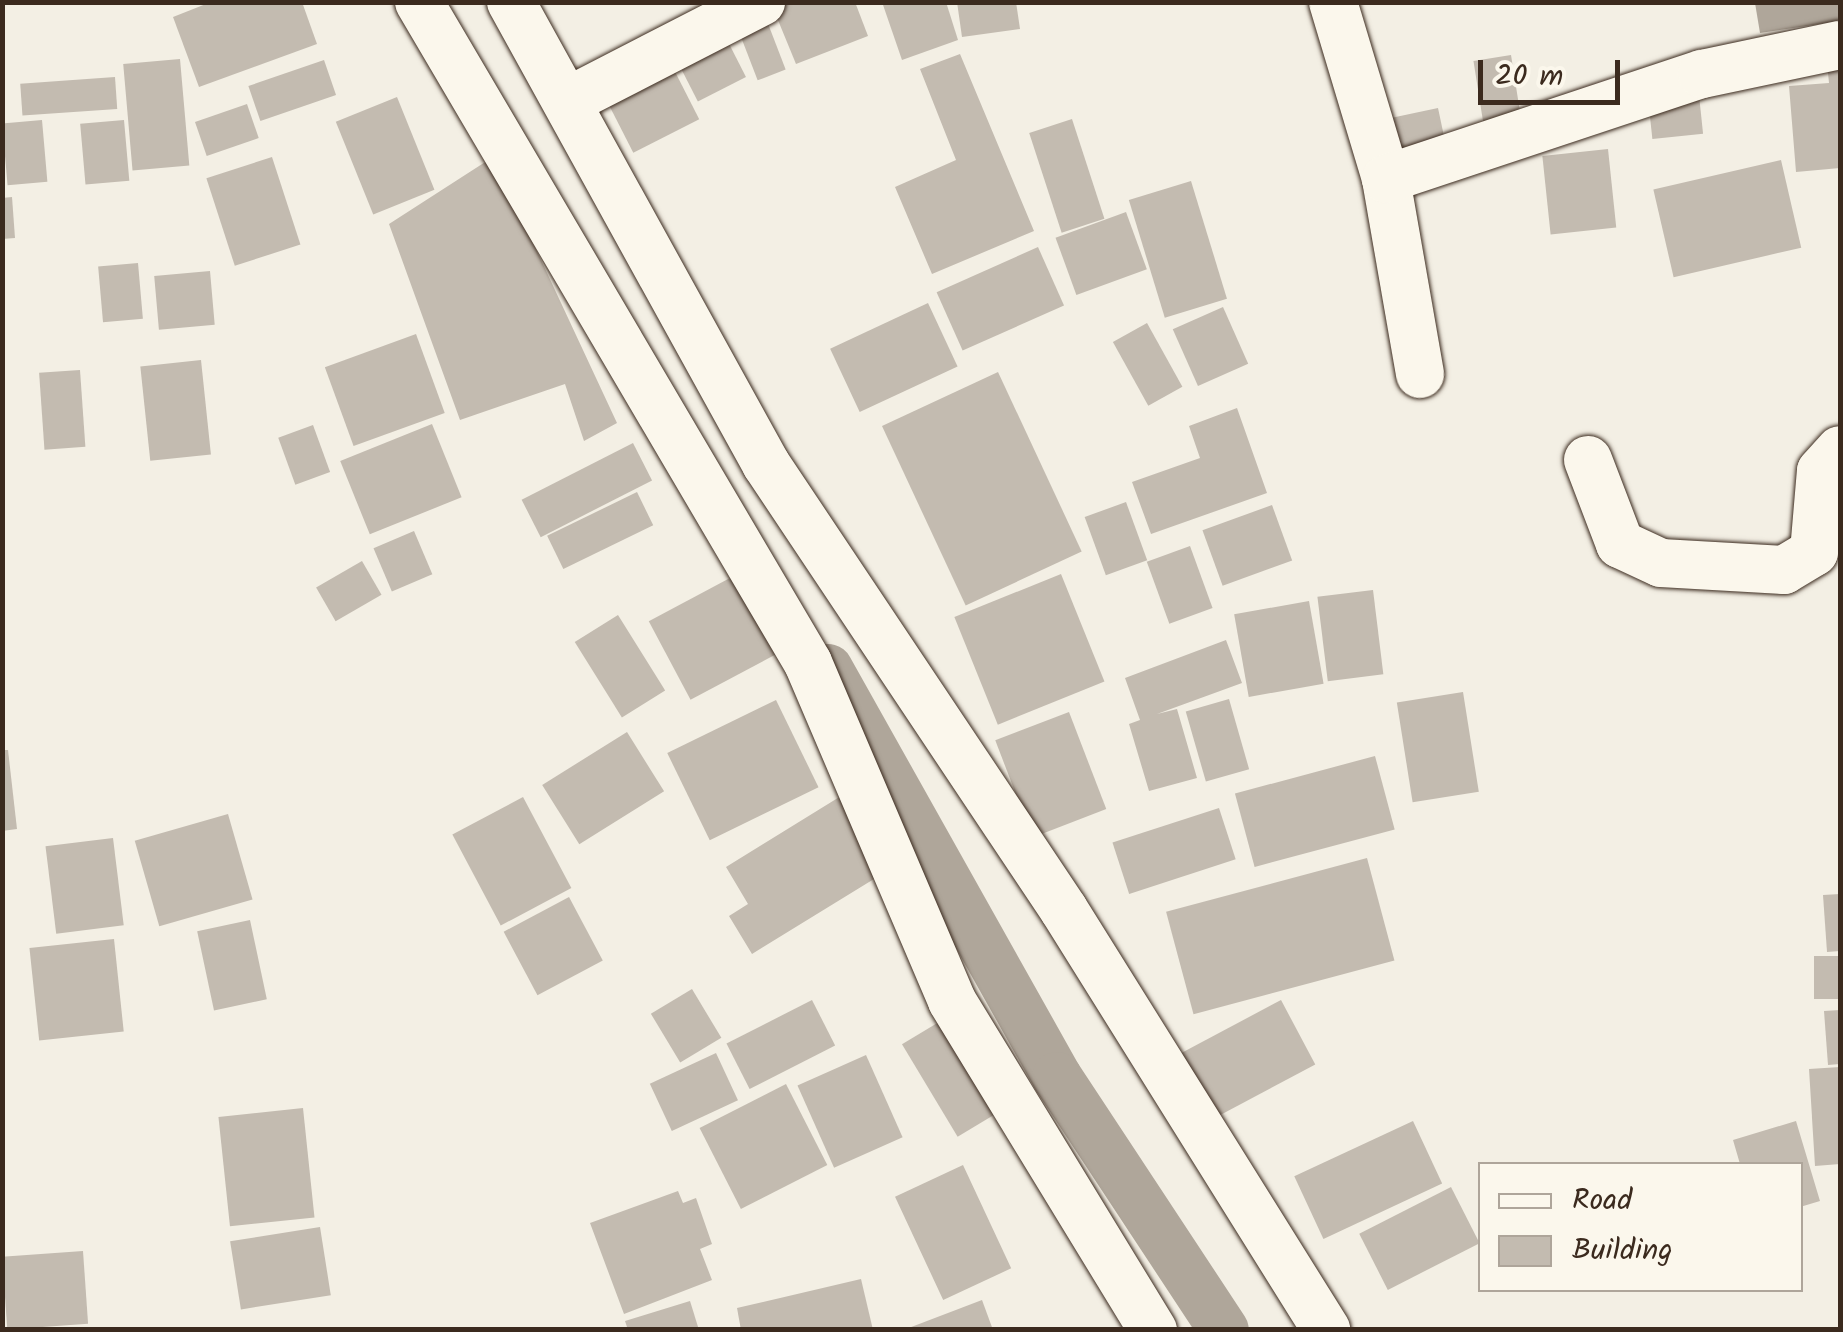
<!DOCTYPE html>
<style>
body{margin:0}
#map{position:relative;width:1843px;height:1332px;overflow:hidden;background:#f3efe4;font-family:Kalam,sans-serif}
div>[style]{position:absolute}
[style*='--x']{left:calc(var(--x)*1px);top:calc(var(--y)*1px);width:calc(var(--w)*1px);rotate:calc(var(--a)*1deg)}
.water>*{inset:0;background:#afa69a}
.canal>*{height:50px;margin:-25px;padding:0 25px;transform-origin:25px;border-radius:25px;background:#afa69a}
.building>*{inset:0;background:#c3bbb0;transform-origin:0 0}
.roads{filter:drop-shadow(0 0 2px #3b2a1e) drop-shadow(0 0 2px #3b2a1e)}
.street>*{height:48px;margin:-24px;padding:0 24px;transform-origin:24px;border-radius:24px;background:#fbf7ec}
span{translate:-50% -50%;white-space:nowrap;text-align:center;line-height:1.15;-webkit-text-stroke:9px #fbf7ec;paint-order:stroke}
.frame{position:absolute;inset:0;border:5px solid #3b2a1e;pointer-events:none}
.legend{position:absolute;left:1478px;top:1162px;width:325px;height:130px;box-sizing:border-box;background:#fbf7ec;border:2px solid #aea59a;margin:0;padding:12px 18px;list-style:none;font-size:30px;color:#3b2a1e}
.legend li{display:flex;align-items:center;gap:20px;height:50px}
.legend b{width:50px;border:2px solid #aea59a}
.scale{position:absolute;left:1478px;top:60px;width:142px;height:45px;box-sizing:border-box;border:5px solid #3b2a1e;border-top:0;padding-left:12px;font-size:30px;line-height:35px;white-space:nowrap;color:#3b2a1e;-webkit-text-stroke:8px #fbf7ec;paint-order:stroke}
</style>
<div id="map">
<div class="water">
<i style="clip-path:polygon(1755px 3px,1840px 3px,1840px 21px,1760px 33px)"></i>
</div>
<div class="canal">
<i style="--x:828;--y:669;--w:468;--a:60.7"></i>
<i style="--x:1057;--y:1077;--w:303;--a:56.6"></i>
</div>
<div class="building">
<i style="clip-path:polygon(211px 2px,302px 2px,317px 44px,199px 87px,173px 17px)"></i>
<i style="clip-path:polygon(788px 2px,855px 2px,868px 36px,796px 64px,773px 8px)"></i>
<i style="clip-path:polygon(882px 2px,946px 2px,958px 40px,902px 60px)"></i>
<i style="clip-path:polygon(957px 2px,1016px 2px,1020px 29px,962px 37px)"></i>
<i style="left:762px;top:8px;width:66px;height:30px;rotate:69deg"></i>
<i style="left:721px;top:28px;width:55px;height:54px;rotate:63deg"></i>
<i style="clip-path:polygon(960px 54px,1034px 231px,932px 274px,895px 187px,956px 160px,920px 69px)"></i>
<i style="left:1511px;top:55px;width:89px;height:38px;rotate:81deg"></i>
<i style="left:667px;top:56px;width:71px;height:74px;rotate:63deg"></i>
<i style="left:180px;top:59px;width:107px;height:57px;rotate:85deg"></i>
<i style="left:324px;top:60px;width:37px;height:80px;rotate:71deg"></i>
<i style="clip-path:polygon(1840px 62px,1840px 168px,1796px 172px,1789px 86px,1829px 83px,1827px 63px)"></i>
<i style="left:115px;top:77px;width:32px;height:95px;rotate:86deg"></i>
<i style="left:1699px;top:95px;width:39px;height:51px;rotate:84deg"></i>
<i style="left:397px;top:97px;width:100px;height:66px;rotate:68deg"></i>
<i style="left:247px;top:104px;width:36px;height:55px;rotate:71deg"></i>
<i style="left:1438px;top:108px;width:38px;height:59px;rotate:78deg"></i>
<i style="left:1072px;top:119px;width:105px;height:45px;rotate:72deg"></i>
<i style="left:42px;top:120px;width:62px;height:40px;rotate:85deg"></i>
<i style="left:124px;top:120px;width:61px;height:44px;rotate:85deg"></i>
<i style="left:1608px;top:149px;width:79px;height:66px;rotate:84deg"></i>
<i style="left:272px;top:157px;width:92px;height:69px;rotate:72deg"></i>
<i style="clip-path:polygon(493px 157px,617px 423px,584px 441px,565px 384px,460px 420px,389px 224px)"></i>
<i style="left:1781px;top:160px;width:90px;height:131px;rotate:77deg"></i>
<i style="left:1191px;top:181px;width:123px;height:65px;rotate:73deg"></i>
<i style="clip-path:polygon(12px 197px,15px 238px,2px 239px,2px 198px)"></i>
<i style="left:1126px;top:212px;width:61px;height:75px;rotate:70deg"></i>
<i style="left:1038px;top:247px;width:64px;height:111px;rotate:66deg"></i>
<i style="left:138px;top:263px;width:56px;height:40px;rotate:85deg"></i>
<i style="left:210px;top:271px;width:54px;height:56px;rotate:85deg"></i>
<i style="left:928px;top:303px;width:70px;height:108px;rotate:65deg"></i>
<i style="left:1223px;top:307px;width:62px;height:55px;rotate:66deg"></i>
<i style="left:1147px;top:323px;width:73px;height:39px;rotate:61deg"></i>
<i style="left:416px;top:334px;width:84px;height:97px;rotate:70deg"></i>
<i style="left:201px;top:360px;width:95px;height:61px;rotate:84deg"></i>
<i style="left:80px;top:370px;width:77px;height:41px;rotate:86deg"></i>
<i style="left:998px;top:372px;width:198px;height:128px;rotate:65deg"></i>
<i style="clip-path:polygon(1237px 408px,1267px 493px,1151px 534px,1132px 482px,1200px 458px,1189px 426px)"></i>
<i style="left:432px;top:424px;width:79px;height:99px;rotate:68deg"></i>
<i style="left:313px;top:425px;width:50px;height:37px;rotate:70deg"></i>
<i style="left:633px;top:443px;width:42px;height:125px;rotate:63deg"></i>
<i style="left:637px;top:492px;width:37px;height:100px;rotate:64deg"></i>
<i style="left:1126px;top:502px;width:62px;height:44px;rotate:70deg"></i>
<i style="left:1272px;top:505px;width:59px;height:74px;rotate:70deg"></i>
<i style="left:414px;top:531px;width:47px;height:44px;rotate:67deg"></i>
<i style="left:1190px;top:546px;width:66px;height:46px;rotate:70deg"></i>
<i style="left:362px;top:561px;width:39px;height:53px;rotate:60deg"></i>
<i style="left:745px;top:570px;width:89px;height:109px;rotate:62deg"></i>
<i style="left:1061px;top:574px;width:116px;height:115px;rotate:68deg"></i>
<i style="left:1373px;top:590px;width:85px;height:56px;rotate:83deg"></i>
<i style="left:1309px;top:601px;width:84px;height:76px;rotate:80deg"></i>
<i style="left:618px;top:615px;width:89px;height:51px;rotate:58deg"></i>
<i style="clip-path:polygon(1226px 640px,1242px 683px,1157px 714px,1177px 709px,1197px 778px,1149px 791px,1129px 724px,1140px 720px,1125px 678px)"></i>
<i style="left:1463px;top:692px;width:101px;height:67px;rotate:81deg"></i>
<i style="left:1229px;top:699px;width:73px;height:45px;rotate:74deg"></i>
<i style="left:776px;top:700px;width:97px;height:121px;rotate:64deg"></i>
<i style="left:1069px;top:712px;width:104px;height:79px;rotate:69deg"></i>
<i style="left:627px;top:732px;width:70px;height:100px;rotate:58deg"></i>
<i style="clip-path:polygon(2px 750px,8px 750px,17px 829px,2px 831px)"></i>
<i style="left:1375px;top:756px;width:76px;height:145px;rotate:75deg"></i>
<i style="clip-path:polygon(841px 796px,887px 871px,752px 954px,729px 916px,748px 904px,726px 867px)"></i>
<i style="left:523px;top:797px;width:103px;height:80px;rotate:62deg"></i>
<i style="left:1219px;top:808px;width:54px;height:112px;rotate:72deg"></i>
<i style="left:228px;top:814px;width:89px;height:97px;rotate:74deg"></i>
<i style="left:113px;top:838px;width:88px;height:68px;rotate:83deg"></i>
<i style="left:1367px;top:858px;width:106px;height:208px;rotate:75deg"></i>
<i style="clip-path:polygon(1840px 894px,1840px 951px,1827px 952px,1823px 895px)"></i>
<i style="left:569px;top:897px;width:72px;height:74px;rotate:62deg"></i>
<i style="left:250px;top:920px;width:81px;height:54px;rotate:78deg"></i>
<i style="left:114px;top:939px;width:93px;height:85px;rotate:84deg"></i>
<i style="left:1840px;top:956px;width:43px;height:26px;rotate:90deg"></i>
<i style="left:692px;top:989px;width:57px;height:48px;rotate:59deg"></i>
<i style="left:812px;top:1000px;width:51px;height:96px;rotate:63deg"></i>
<i style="left:1281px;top:1000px;width:73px;height:115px;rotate:62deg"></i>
<i style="clip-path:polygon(1840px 1010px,1840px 1064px,1828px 1065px,1824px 1011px)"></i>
<i style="left:944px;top:1019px;width:108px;height:49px;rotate:59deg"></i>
<i style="left:716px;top:1053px;width:52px;height:73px;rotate:65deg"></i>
<i style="left:866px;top:1055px;width:90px;height:75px;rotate:66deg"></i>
<i style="clip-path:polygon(1840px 1067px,1840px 1164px,1815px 1166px,1809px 1069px)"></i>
<i style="left:786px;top:1084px;width:91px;height:97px;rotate:63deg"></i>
<i style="left:303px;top:1108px;width:110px;height:85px;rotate:84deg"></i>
<i style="left:1413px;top:1121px;width:69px;height:131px;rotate:65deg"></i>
<i style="clip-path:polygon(1796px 1121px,1820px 1201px,1800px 1207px,1800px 1164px,1740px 1164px,1733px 1140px)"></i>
<i style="left:963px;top:1165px;width:114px;height:75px;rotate:65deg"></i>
<i style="left:1451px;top:1187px;width:63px;height:103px;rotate:63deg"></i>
<i style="clip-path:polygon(678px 1191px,683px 1203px,696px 1198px,712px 1244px,700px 1249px,712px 1280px,624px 1314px,590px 1223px)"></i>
<i style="left:320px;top:1227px;width:69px;height:91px;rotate:81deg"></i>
<i style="left:83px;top:1251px;width:73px;height:81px;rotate:86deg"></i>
<i style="clip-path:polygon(861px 1279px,873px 1330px,741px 1330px,737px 1308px)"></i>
<i style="clip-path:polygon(982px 1300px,993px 1330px,906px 1330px,906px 1329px)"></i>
<i style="clip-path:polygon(690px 1301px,699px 1330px,628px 1330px,625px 1321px)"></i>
</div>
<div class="roads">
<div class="street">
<i style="--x:419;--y:2;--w:767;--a:59.52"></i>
<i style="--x:808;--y:663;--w:367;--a:66.9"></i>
<i style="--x:952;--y:1001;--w:386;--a:58.6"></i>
<i style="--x:511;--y:2;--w:528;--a:61.1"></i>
<i style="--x:766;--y:464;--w:536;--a:56.25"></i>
<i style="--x:1064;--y:910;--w:495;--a:58"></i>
<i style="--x:1333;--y:2;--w:185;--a:73.3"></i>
<i style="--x:1386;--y:179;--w:198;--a:80.1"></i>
<i style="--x:570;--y:100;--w:215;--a:-27.2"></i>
<i style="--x:1386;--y:179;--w:333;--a:-18.4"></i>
<i style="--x:1702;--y:74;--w:141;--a:-11.9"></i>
<i style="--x:1588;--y:460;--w:90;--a:69.1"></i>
<i style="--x:1620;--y:544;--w:45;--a:24.9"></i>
<i style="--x:1661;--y:563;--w:123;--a:3.3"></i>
<i style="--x:1784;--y:570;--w:35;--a:-31"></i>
<i style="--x:1814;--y:552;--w:81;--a:-85.1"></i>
<i style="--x:1821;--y:471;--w:28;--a:-48"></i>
</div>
</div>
<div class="frame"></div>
<ul class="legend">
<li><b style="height:12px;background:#fbf7ec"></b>Road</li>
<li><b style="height:28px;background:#c3bbb0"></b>Building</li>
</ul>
<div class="scale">20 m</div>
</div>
